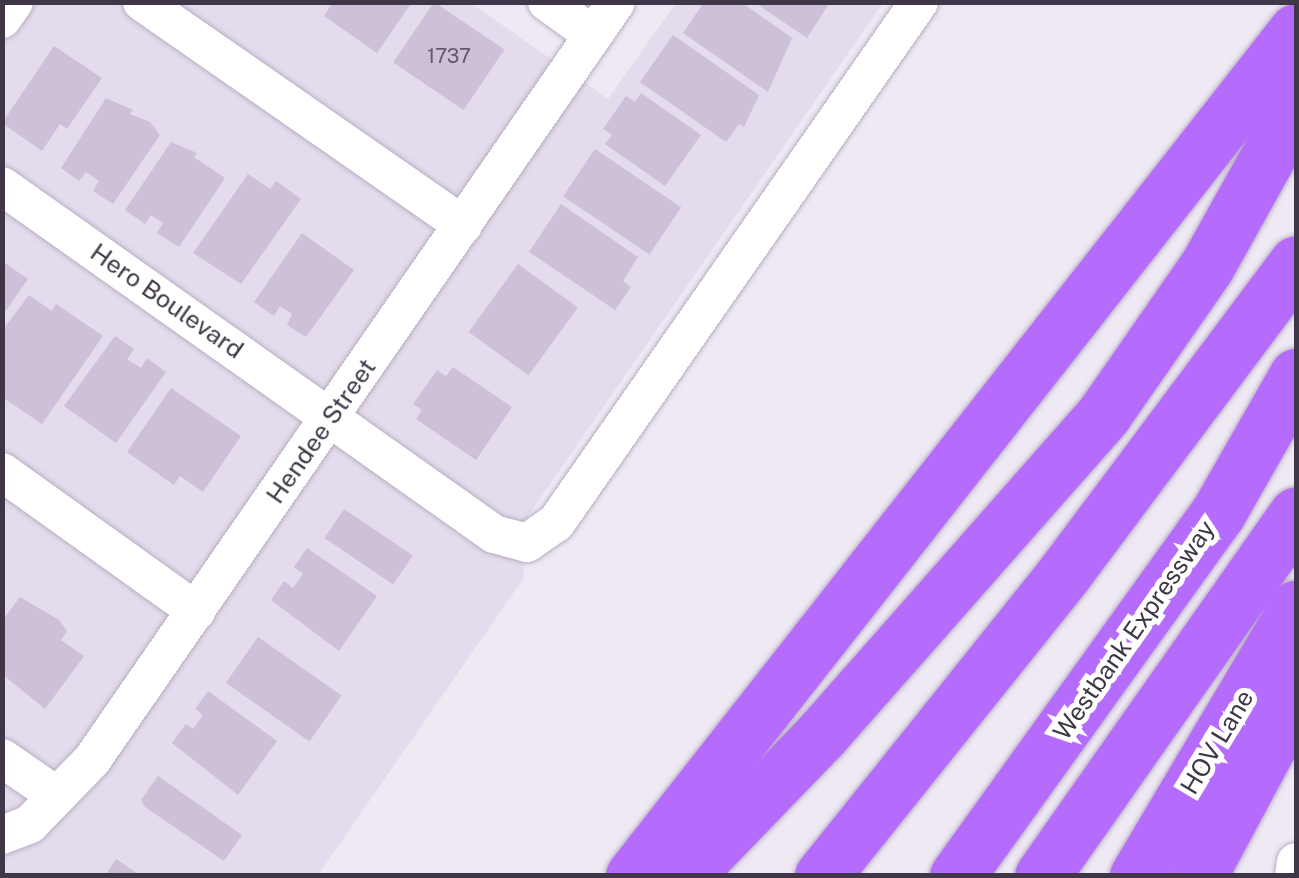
<!DOCTYPE html>
<style>
body{margin:0}
#map{position:relative;width:1299px;height:878px;overflow:hidden;background:#efe9f4;font-family:"Public Sans",sans-serif}
div>[style]{position:absolute}
[style*='--x']{left:calc(var(--x)*1px);top:calc(var(--y)*1px);width:calc(var(--w)*1px);rotate:calc(var(--a)*1deg)}
.residential>*{inset:0;background:#e4dbec}
.building>*{inset:0;background:#ccc1d9;transform-origin:0 0}
.roads{filter:drop-shadow(0 0 2px #b8aec3) drop-shadow(0 0 2px #b8aec3)}
.minor>*{height:38px;margin:-19px;padding:0 19px;transform-origin:19px;border-radius:19px;background:#fff}
.highway>*{height:55px;margin:-27.5px;padding:0 27.5px;transform-origin:27.5px;border-radius:27.5px;background:#b56cfc}
span{translate:-50% -50%;white-space:nowrap;text-align:center;line-height:1.15;-webkit-text-stroke:10px #fff;paint-order:stroke}
.number-label{font-size:20px;color:#625a6c}
.number-label span{-webkit-text-stroke-width:0}
.street-label{font-size:25px;color:#3f3748}
.frame{position:absolute;inset:0;border:5px solid #3f3748;pointer-events:none}
</style>
<div id="map">
<div class="residential">
<i style="clip-path:polygon(2px 3px,471px 3px,608px 99px,676px 3px,883px 3px,528px 516px,523px 579px,318px 875px,3px 875px)"></i>
</div>
<div class="building">
<i style="clip-path:polygon(333px 2px,412px 2px,377px 53px,324px 16px)"></i>
<i style="left:434px;top:2px;width:85px;height:73px;rotate:34deg"></i>
<i style="clip-path:polygon(704px 2px,741px 2px,792px 38px,768px 92px,683px 33px)"></i>
<i style="clip-path:polygon(754px 2px,830px 2px,807px 38px)"></i>
<i style="clip-path:polygon(673px 35px,759px 95px,744px 127px,739px 124px,726px 142px,640px 82px)"></i>
<i style="clip-path:polygon(54px 46px,102px 78px,67px 129px,60px 124px,42px 151px,2px 123px)"></i>
<i style="clip-path:polygon(641px 93px,701px 135px,665px 186px,605px 144px,612px 135px,603px 129px,626px 96px,635px 102px)"></i>
<i style="clip-path:polygon(106px 98px,133px 110px,130px 114px,150px 122px,160px 135px,113px 204px,93px 191px,99px 181px,86px 172px,79px 181px,61px 168px)"></i>
<i style="clip-path:polygon(171px 142px,197px 153px,194px 157px,225px 178px,179px 247px,157px 233px,163px 223px,151px 215px,145px 224px,125px 210px)"></i>
<i style="left:595px;top:149px;width:104px;height:57px;rotate:34deg"></i>
<i style="clip-path:polygon(248px 174px,270px 189px,276px 181px,301px 199px,241px 284px,193px 253px)"></i>
<i style="clip-path:polygon(561px 204px,638px 257px,623px 281px,631px 287px,615px 310px,529px 252px)"></i>
<i style="clip-path:polygon(302px 233px,354px 270px,306px 337px,287px 325px,292px 314px,280px 306px,274px 316px,254px 302px)"></i>
<i style="clip-path:polygon(2px 261px,28px 279px,2px 316px)"></i>
<i style="left:518px;top:264px;width:74px;height:84px;rotate:36deg"></i>
<i style="clip-path:polygon(29px 295px,52px 311px,56px 304px,103px 336px,42px 424px,2px 397px,2px 331px)"></i>
<i style="clip-path:polygon(115px 336px,134px 349px,127px 359px,141px 368px,147px 358px,166px 372px,116px 443px,64px 406px)"></i>
<i style="clip-path:polygon(453px 367px,512px 407px,476px 460px,416px 419px,422px 410px,413px 404px,437px 370px,446px 376px)"></i>
<i style="clip-path:polygon(171px 388px,241px 436px,203px 492px,180px 476px,174px 485px,127px 452px)"></i>
<i style="left:344px;top:509px;width:83px;height:35px;rotate:34deg"></i>
<i style="clip-path:polygon(307px 548px,377px 596px,339px 651px,271px 600px,284px 581px,293px 588px,303px 574px,294px 567px)"></i>
<i style="clip-path:polygon(20px 597px,59px 620px,67px 631px,61px 640px,84px 656px,45px 709px,2px 674px,2px 621px)"></i>
<i style="left:258px;top:637px;width:102px;height:56px;rotate:35deg"></i>
<i style="clip-path:polygon(208px 691px,277px 741px,238px 795px,172px 743px,186px 724px,193px 729px,203px 715px,195px 709px)"></i>
<i style="clip-path:polygon(158px 776px,242px 835px,224px 861px,145px 807px,141px 800px)"></i>
<i style="clip-path:polygon(116px 859px,141px 876px,105px 876px)"></i>
</div>
<div class="roads">
<div class="minor">
<i style="--x:142;--y:2;--w:391;--a:34.8"></i>
<i style="--x:547;--y:2;--w:57;--a:35.7"></i>
<i style="--x:2;--y:19;--w:21;--a:-55"></i>
<i style="--x:2;--y:186;--w:603;--a:35.27"></i>
<i style="--x:494;--y:534;--w:34;--a:15"></i>
<i style="--x:527;--y:543;--w:35;--a:-35"></i>
<i style="--x:556;--y:523;--w:635;--a:-55.13"></i>
<i style="--x:2;--y:472;--w:239;--a:35.6"></i>
<i style="--x:2;--y:758;--w:67;--a:34.6"></i>
<i style="--x:2;--y:835;--w:30;--a:-21"></i>
<i style="--x:30;--y:824;--w:89;--a:-45.9"></i>
<i style="--x:92;--y:760;--w:921;--a:-55.34"></i>
<i style="--x:1294;--y:876;--w:14;--a:-82"></i>
</div>
<div class="highway">
<i style="--x:633;--y:876;--w:1074;--a:-51.88"></i>
<i style="--x:685;--y:876;--w:199;--a:-46"></i>
<i style="--x:823;--y:733;--w:425;--a:-48.6"></i>
<i style="--x:1104;--y:414;--w:180;--a:-55.2"></i>
<i style="--x:1207;--y:266;--w:183;--a:-60.9"></i>
<i style="--x:822;--y:876;--w:386;--a:-51.3"></i>
<i style="--x:1063;--y:575;--w:389;--a:-53.2"></i>
<i style="--x:957;--y:876;--w:447;--a:-54.3"></i>
<i style="--x:1218;--y:513;--w:158;--a:-60.3"></i>
<i style="--x:1042;--y:876;--w:442;--a:-54.9"></i>
<i style="--x:1137;--y:876;--w:312;--a:-59.3"></i>
<i style="--x:1199;--y:876;--w:205;--a:-61.8"></i>
</div>
</div>
<div class="number-label">
<span style="left:449px;top:56px">1737</span>
</div>
<div class="street-label">
<span style="left:167px;top:301px;rotate:35deg">Hero Boulevard</span>
<span style="left:321px;top:431px;rotate:-55deg">Hendee Street</span>
<span style="left:1134px;top:630px;rotate:-55deg">Westbank Expressway</span>
<span style="left:1217px;top:742px;rotate:-59deg">HOV Lane</span>
</div>
<div class="frame"></div>
</div>
